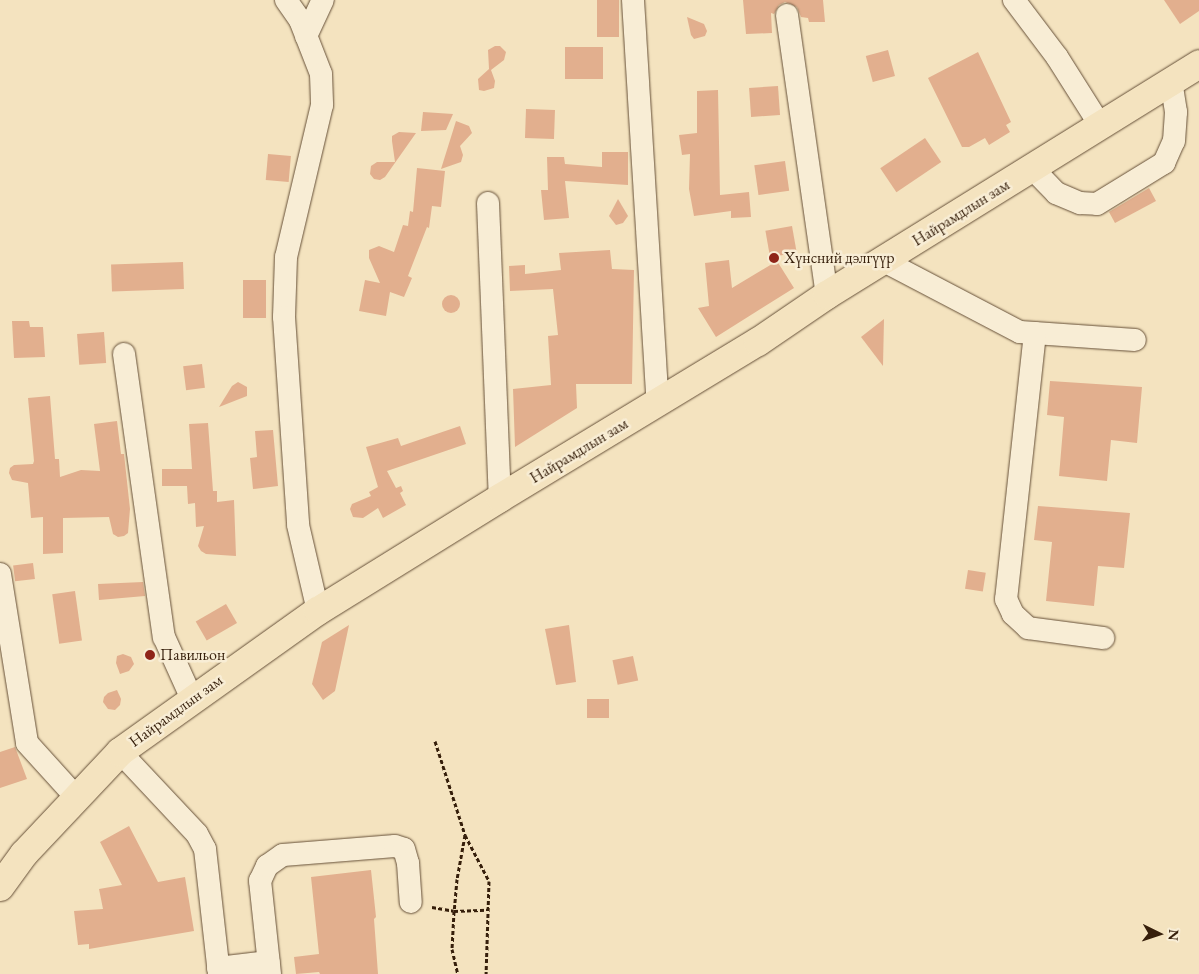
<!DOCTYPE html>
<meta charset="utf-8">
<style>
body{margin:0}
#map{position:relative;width:1199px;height:974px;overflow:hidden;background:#f4e3bf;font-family:"EB Garamond",serif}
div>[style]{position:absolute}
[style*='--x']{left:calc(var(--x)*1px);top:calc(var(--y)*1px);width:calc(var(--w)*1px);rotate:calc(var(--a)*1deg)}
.building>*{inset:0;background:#e2af8e;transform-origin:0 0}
.round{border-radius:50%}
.path>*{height:3px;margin-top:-1.5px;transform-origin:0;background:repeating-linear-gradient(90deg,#361f0b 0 4px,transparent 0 6.5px)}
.roads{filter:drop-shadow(0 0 1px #665038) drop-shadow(0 0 1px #665038)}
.minor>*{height:22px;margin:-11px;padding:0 11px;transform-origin:11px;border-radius:11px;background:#f8edd5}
.major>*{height:28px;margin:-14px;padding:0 14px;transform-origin:14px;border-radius:14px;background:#f4e3bf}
.dots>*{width:14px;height:14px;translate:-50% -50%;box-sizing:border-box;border:2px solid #f8edd5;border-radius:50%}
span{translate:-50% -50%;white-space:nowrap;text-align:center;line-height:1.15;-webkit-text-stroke:5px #f8edd5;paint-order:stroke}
.street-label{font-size:16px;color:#361f0b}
.poi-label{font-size:16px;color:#361f0b}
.left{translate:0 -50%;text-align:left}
.north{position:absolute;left:1134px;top:909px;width:50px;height:50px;-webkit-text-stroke:4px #f8edd5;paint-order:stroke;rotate:94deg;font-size:14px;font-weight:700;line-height:20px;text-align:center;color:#361f0b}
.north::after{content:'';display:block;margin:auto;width:18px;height:22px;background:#361f0b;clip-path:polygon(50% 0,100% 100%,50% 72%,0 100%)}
</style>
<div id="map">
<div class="building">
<i style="left:597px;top:0;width:22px;height:37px"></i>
<i style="clip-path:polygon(743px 0,823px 0,825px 22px,809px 22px,808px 18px,801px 17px,797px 7px,785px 2px,779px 5px,774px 14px,771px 13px,772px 33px,746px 34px)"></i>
<i style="clip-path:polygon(1164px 0,1199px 0,1199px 11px,1180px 24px)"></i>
<i style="clip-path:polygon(687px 17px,704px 24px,707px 31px,705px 36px,694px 39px,691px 35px)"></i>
<i style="clip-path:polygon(495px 46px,500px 46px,506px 52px,504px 60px,491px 70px,495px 81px,494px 88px,484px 91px,479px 90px,478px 79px,489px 69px,488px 50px)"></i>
<i style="left:565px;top:47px;width:38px;height:32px"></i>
<i style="left:888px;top:50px;width:27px;height:23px;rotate:75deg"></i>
<i style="clip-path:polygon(978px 52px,1011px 122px,1006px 125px,1010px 132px,989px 145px,985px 138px,969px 147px,962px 147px,928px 78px)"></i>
<i style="left:778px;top:86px;width:29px;height:29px;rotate:86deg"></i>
<i style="clip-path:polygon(718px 90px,720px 195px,749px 192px,751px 217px,731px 218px,731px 211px,694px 216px,689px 189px,690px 154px,682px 155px,679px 135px,697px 133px,697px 91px)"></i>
<i style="left:526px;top:109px;width:29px;height:29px;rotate:2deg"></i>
<i style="clip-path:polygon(423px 112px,453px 114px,446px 130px,421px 131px)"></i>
<i style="clip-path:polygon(456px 121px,469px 126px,472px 133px,460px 146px,463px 155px,461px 162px,441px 169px)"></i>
<i style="clip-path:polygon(399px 132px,416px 133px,385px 177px,380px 180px,374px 179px,370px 174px,371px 166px,377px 162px,395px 162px,392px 141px,392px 136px)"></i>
<i style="left:925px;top:138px;width:29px;height:54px;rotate:56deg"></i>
<i style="clip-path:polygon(602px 152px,628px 152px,628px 185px,565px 181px,569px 218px,544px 220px,541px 190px,548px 190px,547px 157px,564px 157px,565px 164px,602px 167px)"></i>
<i style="left:268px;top:154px;width:23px;height:26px;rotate:5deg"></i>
<i style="left:785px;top:161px;width:30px;height:31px;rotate:82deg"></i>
<i style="clip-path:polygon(417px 168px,445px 171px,441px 207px,432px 206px,429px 228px,427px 227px,408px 276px,412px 278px,404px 297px,390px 292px,386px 316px,359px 311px,365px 280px,380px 283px,369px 258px,369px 250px,379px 246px,394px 252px,403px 225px,408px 226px,410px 211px,413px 212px)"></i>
<i style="clip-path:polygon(1149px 188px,1156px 201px,1115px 223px,1109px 212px)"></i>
<i style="clip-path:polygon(618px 199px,628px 216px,623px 223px,616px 225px,609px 216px)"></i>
<i style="left:792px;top:226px;width:27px;height:27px;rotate:80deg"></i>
<i style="clip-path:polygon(610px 250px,612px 269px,634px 270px,632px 384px,576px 384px,577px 408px,515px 447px,513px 389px,551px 385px,548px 336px,558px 335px,553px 289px,510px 291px,509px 266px,525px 265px,525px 274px,561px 270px,559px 253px)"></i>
<i style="clip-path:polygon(729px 260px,732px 288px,777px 261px,794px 288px,716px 337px,698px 308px,709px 306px,705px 263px)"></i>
<i style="left:183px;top:262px;width:27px;height:72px;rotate:88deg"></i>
<i style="left:243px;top:280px;width:23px;height:38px"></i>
<i class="round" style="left:442px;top:295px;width:18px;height:18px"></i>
<i style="clip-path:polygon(884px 319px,883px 366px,861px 337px)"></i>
<i style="clip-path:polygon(12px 321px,29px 321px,30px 327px,43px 327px,45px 357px,14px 358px)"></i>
<i style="left:104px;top:332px;width:31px;height:27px;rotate:86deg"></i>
<i style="left:202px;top:364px;width:24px;height:19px;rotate:83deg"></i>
<i style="clip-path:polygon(1050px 381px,1142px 387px,1137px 443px,1111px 440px,1107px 481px,1059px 476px,1064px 417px,1047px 415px)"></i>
<i style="clip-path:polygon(238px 382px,247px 387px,247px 396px,219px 407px,232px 386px)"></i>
<i style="clip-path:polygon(50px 396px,55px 459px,59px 459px,60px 477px,81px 470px,100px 471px,94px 424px,117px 421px,121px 454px,124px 454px,130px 509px,128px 533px,124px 536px,118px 537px,113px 534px,109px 517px,63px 518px,63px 553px,43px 554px,43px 517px,31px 518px,28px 483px,12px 480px,9px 473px,10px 468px,14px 465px,33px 464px,34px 461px,28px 398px)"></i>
<i style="clip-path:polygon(208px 423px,213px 491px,217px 491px,217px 502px,234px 500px,236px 556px,206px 554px,201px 551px,198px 546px,204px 526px,196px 527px,195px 503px,188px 504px,187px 486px,162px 486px,162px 469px,192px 469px,189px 424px)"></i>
<i style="clip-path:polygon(460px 426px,466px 444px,387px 471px,396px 488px,401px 486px,403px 491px,400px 493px,406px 505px,383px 518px,378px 508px,363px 518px,353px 517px,350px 509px,352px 504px,371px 496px,369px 492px,378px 487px,366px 447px,398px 438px,401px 446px)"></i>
<i style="clip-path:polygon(273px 430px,278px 486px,253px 489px,250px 458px,257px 457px,255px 431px)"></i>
<i style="clip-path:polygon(1038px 506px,1130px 513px,1124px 568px,1098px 566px,1094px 606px,1046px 601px,1052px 542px,1034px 540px)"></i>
<i style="left:33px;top:563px;width:16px;height:20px;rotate:83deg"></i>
<i style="left:968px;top:570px;width:18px;height:19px;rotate:9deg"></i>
<i style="clip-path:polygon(143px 582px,145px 596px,99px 600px,98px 584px)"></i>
<i style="left:75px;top:591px;width:50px;height:23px;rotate:82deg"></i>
<i style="left:226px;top:604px;width:22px;height:35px;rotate:60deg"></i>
<i style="clip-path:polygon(349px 625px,335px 691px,323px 700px,312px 684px,322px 642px)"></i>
<i style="clip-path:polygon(569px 625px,576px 682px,556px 685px,545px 629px)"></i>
<i style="clip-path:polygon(123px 654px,131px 657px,134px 664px,129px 671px,120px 674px,116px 663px,117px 656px)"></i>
<i style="left:633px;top:656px;width:25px;height:21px;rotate:78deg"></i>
<i style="clip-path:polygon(117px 690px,121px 699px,120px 705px,115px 710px,108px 709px,103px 702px,104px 697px,108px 693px)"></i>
<i style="left:587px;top:699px;width:22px;height:19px"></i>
<i style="clip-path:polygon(15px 747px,27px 779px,0 788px,0 752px)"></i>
<i style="clip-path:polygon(129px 826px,158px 882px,185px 877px,194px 931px,89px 949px,89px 944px,78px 945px,74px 911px,103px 909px,99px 889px,122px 885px,100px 842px)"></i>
<i style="clip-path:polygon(371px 870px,376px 917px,374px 919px,378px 974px,320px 974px,319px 972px,296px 974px,294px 957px,319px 954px,311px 877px)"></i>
</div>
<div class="path">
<i style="--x:435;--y:741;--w:99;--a:72.3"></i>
<i style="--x:465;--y:835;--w:52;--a:62.4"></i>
<i style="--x:489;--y:881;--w:93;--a:91.8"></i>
<i style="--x:465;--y:835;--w:45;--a:100.3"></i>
<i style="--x:457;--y:879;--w:32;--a:95"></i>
<i style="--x:454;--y:911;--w:33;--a:-2"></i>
<i style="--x:432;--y:907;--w:22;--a:10"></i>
<i style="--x:454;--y:911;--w:38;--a:93"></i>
<i style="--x:452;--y:949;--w:26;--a:77"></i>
</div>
<div class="roads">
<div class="minor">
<i style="--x:286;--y:0;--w:24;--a:55"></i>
<i style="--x:300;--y:20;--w:58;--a:68.7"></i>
<i style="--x:321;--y:74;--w:31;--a:88"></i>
<i style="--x:322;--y:105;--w:156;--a:103.3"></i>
<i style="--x:286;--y:257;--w:60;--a:91.9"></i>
<i style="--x:284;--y:317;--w:208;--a:86.1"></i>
<i style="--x:298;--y:525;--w:88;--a:76.9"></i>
<i style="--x:633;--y:0;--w:405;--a:86.5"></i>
<i style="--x:1014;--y:0;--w:71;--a:53"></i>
<i style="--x:1057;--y:57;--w:80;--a:57.7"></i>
<i style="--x:787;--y:15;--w:283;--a:81.9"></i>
<i style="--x:306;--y:36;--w:40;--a:-65"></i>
<i style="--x:1032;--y:168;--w:35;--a:46"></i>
<i style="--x:1056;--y:193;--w:26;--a:23"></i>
<i style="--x:1080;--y:203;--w:17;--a:3"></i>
<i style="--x:1097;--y:204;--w:79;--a:-31.5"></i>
<i style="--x:1164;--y:163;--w:24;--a:-66"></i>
<i style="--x:1174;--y:141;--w:29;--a:-86"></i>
<i style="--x:1176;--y:112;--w:31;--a:-99"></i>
<i style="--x:488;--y:203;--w:295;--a:87.7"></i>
<i style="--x:884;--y:261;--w:153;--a:27.6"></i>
<i style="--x:1020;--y:332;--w:115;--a:4"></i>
<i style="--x:1035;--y:333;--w:268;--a:96.2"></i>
<i style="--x:1006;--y:599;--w:17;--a:65"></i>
<i style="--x:1013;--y:614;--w:21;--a:43"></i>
<i style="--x:1028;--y:628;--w:76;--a:7.6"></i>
<i style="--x:124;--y:354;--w:286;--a:82"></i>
<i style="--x:164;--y:637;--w:68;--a:65.7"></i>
<i style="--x:0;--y:574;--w:171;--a:80.9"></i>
<i style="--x:27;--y:743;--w:73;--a:47.8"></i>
<i style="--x:120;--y:752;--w:112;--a:46.8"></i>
<i style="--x:197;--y:834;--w:17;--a:62"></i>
<i style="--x:205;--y:849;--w:126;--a:83.6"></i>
<i style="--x:218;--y:968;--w:51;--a:-6.7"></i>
<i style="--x:270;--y:974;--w:94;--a:-96.1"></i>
<i style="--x:260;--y:881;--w:17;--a:-65"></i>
<i style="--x:267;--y:866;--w:19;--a:-35"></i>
<i style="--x:283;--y:855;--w:112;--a:-4.6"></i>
<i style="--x:395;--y:846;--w:9;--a:18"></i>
<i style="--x:404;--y:849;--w:15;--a:74"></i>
<i style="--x:408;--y:863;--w:39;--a:86"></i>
</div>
<div class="major">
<i style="--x:0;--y:887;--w:41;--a:-54"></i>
<i style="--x:24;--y:854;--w:140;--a:-46.7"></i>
<i style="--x:120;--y:752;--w:243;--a:-35.5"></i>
<i style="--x:318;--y:611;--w:214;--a:-31.8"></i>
<i style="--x:500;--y:498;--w:301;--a:-31.2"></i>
<i style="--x:758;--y:342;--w:83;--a:-34.3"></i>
<i style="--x:827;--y:295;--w:438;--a:-31.8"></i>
</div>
</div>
<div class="dots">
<i style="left:774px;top:258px;background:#8f2418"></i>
<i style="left:150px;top:655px;background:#8f2418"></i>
</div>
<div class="street-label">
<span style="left:961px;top:213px;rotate:-32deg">Найрамдлын зам</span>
<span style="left:579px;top:451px;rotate:-31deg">Найрамдлын зам</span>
<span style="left:176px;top:711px;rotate:-36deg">Найрамдлын зам</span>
</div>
<div class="poi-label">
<span class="left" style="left:784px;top:258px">Хүнсний дэлгүүр</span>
<span class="left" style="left:160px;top:655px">Павильон</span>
</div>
<div class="north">N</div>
</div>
